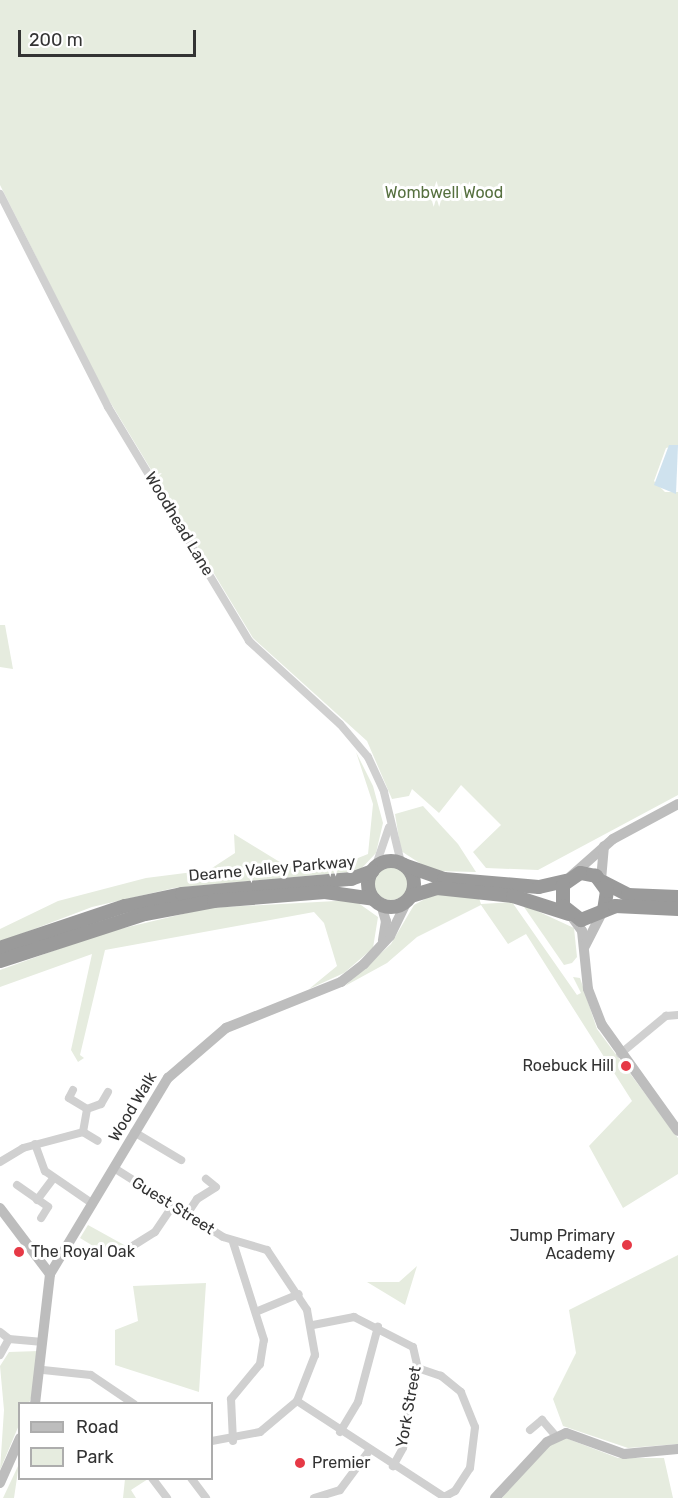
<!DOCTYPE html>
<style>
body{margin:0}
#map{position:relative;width:678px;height:1498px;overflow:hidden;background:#fff;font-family:Rubik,sans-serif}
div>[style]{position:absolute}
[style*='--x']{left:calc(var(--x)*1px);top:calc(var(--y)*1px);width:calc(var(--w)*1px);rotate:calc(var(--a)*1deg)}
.green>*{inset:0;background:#e6ecdf}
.round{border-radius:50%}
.water>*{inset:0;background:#cfe2ee}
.street>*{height:8px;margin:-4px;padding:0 4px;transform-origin:4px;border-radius:4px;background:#d0d0d0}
.secondary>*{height:10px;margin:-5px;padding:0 5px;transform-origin:5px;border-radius:5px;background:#bdbdbd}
.highway>*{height:14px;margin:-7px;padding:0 7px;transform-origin:7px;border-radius:7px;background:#9a9a9a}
.highway>.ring{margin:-7px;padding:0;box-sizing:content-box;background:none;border:14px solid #9a9a9a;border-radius:50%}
.dots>*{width:16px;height:16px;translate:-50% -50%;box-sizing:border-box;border:3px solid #fff;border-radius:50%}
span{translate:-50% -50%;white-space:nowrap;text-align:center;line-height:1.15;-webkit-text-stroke:6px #fff;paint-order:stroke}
.park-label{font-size:16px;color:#56703f}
.street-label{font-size:16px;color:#333}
.poi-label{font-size:16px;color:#333}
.right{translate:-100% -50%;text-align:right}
.left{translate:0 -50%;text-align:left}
.legend{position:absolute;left:18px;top:1402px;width:195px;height:78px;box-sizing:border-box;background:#fff;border:2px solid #adadad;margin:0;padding:8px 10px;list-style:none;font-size:18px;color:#333}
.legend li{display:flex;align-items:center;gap:12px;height:30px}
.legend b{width:30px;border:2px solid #adadad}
.scale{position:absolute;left:18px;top:30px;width:178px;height:27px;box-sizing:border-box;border:3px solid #333;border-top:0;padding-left:8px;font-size:18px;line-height:21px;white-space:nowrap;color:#333;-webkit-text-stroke:4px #fff;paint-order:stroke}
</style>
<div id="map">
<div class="green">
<i style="clip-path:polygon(0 0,678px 0,678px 445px,666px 448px,654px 481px,665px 492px,678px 492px,678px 795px,538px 870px,486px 868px,473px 852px,501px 825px,461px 785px,439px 813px,412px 789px,409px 796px,392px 799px,367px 741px,253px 638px,104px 392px,0 185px)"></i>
<i style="clip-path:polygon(0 625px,5px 625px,13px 669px,0 667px)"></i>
<i style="clip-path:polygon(356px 752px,373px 786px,383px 823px,376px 853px,359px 871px,174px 888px,92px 907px,0 942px,0 929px,58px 901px,146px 878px,209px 870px,235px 853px,234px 834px,283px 864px,343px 864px,368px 854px,373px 804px)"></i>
<i style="clip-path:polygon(423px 806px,458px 844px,476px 872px,432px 871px,401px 851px,395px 814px)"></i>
<i class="round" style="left:374px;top:866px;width:34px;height:34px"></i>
<i style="clip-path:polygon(434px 894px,479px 898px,481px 904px,512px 902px,577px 995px,581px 993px,573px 977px,580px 978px,597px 1029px,678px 1138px,678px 1174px,623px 1208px,589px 1146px,632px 1101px,526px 934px,508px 944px,481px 905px,417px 937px,387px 963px,345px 986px,391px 944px,414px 905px)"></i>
<i style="clip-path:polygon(354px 900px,378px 917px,373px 948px,344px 973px,309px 989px,337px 966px,324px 923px,314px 912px,105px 950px,80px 1055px,84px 1058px,78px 1062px,71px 1050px,92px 954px,0 987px,0 970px,103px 933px,208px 908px)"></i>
<i style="clip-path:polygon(522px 904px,574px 928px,577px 957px,572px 963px,564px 965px)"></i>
<i style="clip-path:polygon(88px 1225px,126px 1246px,126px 1247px,108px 1255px,80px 1238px)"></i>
<i style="clip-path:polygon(678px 1255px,678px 1444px,628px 1448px,563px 1426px,553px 1399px,576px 1353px,569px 1310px)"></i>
<i style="clip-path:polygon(417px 1266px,405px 1305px,367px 1282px,399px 1282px)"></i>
<i style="clip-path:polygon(206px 1283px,199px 1392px,115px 1365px,115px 1330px,138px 1321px,133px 1286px)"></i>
<i style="clip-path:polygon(39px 1351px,36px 1385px,29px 1403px,20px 1404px,19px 1425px,0 1470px,4px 1410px,0 1366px,9px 1352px)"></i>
<i style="clip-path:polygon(563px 1437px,618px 1458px,664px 1458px,673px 1498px,502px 1498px,547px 1445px)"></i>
<i style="clip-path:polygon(19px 1464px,14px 1498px,3px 1498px)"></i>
<i style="clip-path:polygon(125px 1479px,148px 1478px,148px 1479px,131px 1490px,136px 1498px,123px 1498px)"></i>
</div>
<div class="water">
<i style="clip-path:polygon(669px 445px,678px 445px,676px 494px,654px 485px)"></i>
</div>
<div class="street">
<i style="--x:0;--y:194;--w:239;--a:63.1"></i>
<i style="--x:108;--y:407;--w:273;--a:58.9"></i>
<i style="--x:249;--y:641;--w:123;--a:42.4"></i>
<i style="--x:340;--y:724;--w:43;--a:49.7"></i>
<i style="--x:368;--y:757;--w:38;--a:65"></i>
<i style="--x:384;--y:792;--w:73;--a:76.5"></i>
<i style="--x:375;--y:868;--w:43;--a:-71.1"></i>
<i style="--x:620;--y:1054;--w:60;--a:-39.6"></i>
<i style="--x:666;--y:1016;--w:12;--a:-5"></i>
<i style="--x:73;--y:1090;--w:9;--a:117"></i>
<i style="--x:69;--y:1098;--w:21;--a:31"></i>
<i style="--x:83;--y:1132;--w:17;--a:31"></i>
<i style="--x:134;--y:1132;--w:55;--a:30.8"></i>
<i style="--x:35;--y:1144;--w:29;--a:70"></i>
<i style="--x:45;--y:1171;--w:58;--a:34.5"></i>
<i style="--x:0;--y:1162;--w:27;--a:-31"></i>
<i style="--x:23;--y:1148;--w:62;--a:-14.9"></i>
<i style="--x:83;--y:1132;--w:23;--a:-80"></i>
<i style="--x:87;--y:1109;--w:15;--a:-20"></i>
<i style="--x:101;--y:1104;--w:14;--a:-60"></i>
<i style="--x:114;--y:1168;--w:129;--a:32.3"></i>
<i style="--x:223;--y:1237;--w:46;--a:16.5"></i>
<i style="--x:267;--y:1250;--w:72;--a:56.3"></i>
<i style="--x:307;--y:1310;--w:46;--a:79.9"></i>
<i style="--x:315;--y:1355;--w:49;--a:111.4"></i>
<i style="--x:297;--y:1401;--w:48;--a:140"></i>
<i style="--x:260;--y:1432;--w:49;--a:169.4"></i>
<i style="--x:17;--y:1185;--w:38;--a:35"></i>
<i style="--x:48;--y:1207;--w:13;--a:122"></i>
<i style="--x:37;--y:1200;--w:26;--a:-53"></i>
<i style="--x:187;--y:1214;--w:18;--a:-56"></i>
<i style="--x:197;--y:1199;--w:22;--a:-32"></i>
<i style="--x:216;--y:1187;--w:13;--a:-141"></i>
<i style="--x:131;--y:1247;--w:28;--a:-32"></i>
<i style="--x:155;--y:1232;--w:32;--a:-56"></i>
<i style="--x:258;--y:1311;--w:44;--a:-22.5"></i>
<i style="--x:313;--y:1325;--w:42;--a:-11"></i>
<i style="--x:354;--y:1317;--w:66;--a:27"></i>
<i style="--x:413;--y:1347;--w:22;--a:77"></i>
<i style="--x:418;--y:1368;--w:81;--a:100.6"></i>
<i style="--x:403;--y:1448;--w:21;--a:119"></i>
<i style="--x:0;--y:1332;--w:11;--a:38"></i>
<i style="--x:0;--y:1355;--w:18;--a:-61"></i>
<i style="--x:9;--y:1339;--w:34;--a:5"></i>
<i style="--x:43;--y:1370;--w:48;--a:5.9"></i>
<i style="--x:91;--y:1375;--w:52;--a:34"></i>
<i style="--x:297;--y:1401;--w:176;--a:33.1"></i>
<i style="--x:444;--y:1497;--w:13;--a:-29"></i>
<i style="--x:455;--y:1491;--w:27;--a:-57"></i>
<i style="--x:470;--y:1468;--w:41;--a:-83"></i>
<i style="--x:475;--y:1427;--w:38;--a:-112"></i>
<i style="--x:461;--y:1392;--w:26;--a:-141"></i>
<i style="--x:441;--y:1376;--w:24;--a:-161"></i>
<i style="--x:530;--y:1430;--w:16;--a:-40"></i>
<i style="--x:542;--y:1420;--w:21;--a:49"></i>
<i style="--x:340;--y:1432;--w:35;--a:-59"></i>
<i style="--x:358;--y:1402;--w:78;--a:-75.1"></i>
<i style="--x:233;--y:1441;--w:42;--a:-92.7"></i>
<i style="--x:231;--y:1399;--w:45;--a:-50.4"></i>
<i style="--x:260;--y:1364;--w:24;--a:-81"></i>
<i style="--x:264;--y:1340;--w:103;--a:-107.6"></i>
<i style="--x:152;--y:1478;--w:25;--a:53"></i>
<i style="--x:191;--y:1478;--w:25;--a:53"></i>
<i style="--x:314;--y:1498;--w:27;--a:-17"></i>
<i style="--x:340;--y:1490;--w:49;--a:-53.4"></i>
</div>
<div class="secondary">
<i style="--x:570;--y:877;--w:57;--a:-41.5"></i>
<i style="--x:613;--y:839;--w:74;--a:-28.3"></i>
<i style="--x:601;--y:880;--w:34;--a:-85"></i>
<i style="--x:381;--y:904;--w:18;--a:74"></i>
<i style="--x:386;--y:921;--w:20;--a:99"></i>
<i style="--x:572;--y:917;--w:17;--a:54"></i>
<i style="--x:582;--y:931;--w:58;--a:84.1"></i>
<i style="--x:588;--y:989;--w:39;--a:69"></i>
<i style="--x:602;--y:1025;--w:130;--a:54.4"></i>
<i style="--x:585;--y:946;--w:38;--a:-63"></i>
<i style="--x:0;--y:1208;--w:83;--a:52.9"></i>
<i style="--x:35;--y:1404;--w:131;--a:-83.4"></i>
<i style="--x:50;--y:1274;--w:229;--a:-59"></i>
<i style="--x:168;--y:1078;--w:77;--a:-40.8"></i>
<i style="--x:226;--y:1028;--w:124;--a:-21.8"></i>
<i style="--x:341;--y:982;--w:29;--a:-38"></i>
<i style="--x:364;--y:964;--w:38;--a:-47"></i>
<i style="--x:390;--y:936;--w:41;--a:-64.1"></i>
<i style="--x:0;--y:1483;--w:49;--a:-66"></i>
<i style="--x:495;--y:1498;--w:76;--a:-47.1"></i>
<i style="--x:547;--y:1442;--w:21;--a:-25"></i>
<i style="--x:566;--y:1433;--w:62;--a:19.9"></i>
<i style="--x:624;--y:1454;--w:54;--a:-5.3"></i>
</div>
<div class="highway">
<i class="ring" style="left:368px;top:861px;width:32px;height:32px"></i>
<i style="--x:404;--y:865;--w:42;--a:19.3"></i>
<i style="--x:444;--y:879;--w:95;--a:4.8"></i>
<i style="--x:539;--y:887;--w:28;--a:-13"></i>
<i style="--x:603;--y:882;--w:28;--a:27"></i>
<i style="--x:628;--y:895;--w:50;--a:2.3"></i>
<i style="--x:411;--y:896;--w:27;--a:-17"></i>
<i style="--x:437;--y:888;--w:76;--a:6"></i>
<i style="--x:513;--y:896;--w:59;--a:17.8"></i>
<i style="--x:604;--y:910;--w:19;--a:-81"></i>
<i style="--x:607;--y:891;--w:19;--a:-126"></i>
<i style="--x:596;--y:876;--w:16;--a:-169"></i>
<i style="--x:580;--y:873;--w:21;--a:145"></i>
<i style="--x:563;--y:885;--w:21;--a:90"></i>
<i style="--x:563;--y:906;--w:23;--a:38"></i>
<i style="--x:581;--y:920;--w:37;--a:-22"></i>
<i style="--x:615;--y:906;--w:63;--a:2.7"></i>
<i style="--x:0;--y:948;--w:132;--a:-18.6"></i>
<i style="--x:125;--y:906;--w:58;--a:-11.9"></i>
<i style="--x:182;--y:894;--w:170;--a:-5.1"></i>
<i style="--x:351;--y:879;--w:23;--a:-20"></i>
<i style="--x:0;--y:961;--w:152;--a:-18"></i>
<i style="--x:145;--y:914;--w:70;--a:-10.7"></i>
<i style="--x:214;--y:901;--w:111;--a:-4.6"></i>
<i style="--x:325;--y:892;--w:49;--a:8.1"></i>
</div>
<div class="dots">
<i style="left:626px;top:1066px;background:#e63946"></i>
<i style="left:627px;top:1245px;background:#e63946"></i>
<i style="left:19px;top:1252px;background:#e63946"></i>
<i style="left:300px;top:1463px;background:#e63946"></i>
</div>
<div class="park-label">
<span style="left:444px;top:193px">Wombwell Wood</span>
</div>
<div class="street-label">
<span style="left:179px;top:524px;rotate:59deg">Woodhead Lane</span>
<span style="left:272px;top:869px;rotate:-5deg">Dearne Valley Parkway</span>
<span style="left:133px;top:1107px;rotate:-59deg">Wood Walk</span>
<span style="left:173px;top:1206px;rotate:32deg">Guest Street</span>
<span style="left:409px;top:1407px;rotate:-80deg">York Street</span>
</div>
<div class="poi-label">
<span class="right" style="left:614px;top:1066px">Roebuck Hill</span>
<span class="right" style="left:615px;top:1245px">Jump Primary<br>Academy</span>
<span class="left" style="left:31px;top:1252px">The Royal Oak</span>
<span class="left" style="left:312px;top:1463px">Premier</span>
</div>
<ul class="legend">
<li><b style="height:8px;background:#bdbdbd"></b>Road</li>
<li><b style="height:16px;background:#e6ecdf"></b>Park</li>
</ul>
<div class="scale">200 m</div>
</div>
